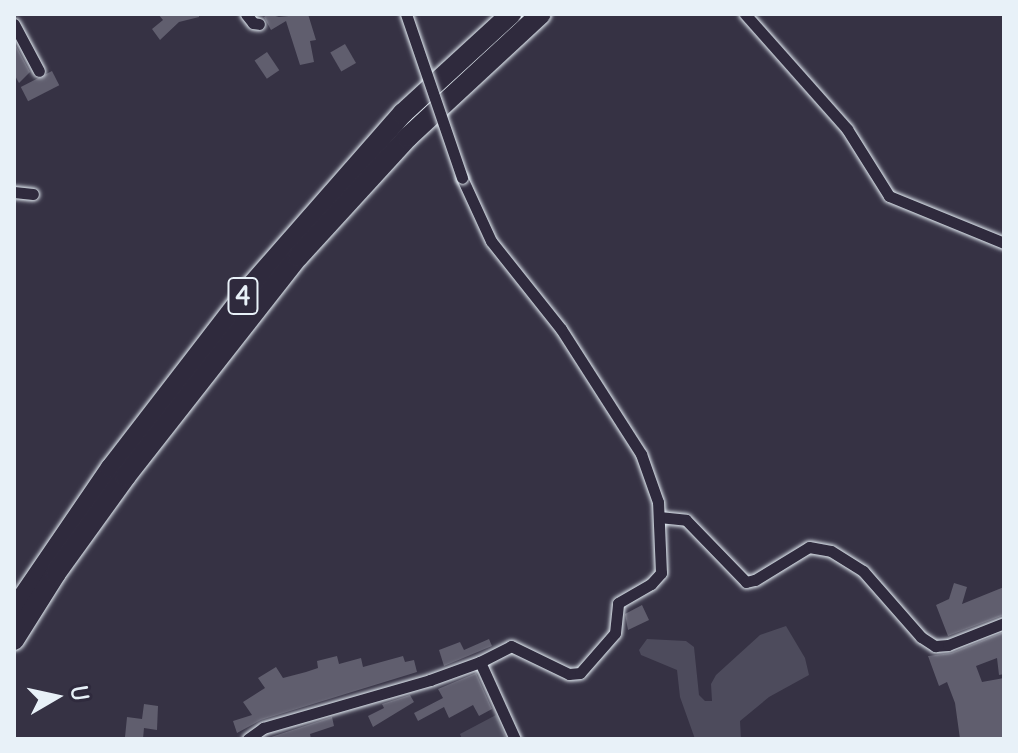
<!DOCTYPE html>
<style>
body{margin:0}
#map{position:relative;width:1018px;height:753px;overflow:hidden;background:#363244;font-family:Delius,sans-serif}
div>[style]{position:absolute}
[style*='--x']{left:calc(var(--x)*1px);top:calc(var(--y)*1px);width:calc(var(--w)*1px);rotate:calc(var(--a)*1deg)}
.green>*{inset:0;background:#4d4b5c}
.building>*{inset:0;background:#605e6e;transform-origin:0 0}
.roads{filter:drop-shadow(0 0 2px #e8f1f8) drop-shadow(0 0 2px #e8f1f8)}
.street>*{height:11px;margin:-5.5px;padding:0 5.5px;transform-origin:5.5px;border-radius:5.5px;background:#2f2a3d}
.highway>*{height:20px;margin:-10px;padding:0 10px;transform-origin:10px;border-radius:10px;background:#2f2a3d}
.bridges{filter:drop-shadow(0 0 2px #e8f1f8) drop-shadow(0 0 2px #e8f1f8)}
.street-bridge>*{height:11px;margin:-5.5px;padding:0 5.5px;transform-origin:5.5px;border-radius:5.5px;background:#2f2a3d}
span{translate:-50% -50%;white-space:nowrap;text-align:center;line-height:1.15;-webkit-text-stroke:7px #2f2a3d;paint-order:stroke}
.shield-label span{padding:2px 6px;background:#2f2a3d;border:2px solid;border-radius:6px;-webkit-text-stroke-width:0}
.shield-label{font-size:26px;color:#e8f1f8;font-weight:700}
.frame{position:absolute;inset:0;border:16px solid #e8f1f8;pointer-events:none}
.north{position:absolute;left:16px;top:657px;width:80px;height:80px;-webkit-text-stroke:6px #2f2a3d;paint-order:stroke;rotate:81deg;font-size:22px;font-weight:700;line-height:32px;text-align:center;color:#e8f1f8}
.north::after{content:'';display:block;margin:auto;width:28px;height:36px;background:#e8f1f8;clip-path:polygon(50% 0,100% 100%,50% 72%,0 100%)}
</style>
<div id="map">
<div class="green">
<i style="clip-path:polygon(786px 626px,805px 658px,809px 675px,769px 697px,740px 721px,741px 739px,695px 739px,680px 697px,677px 670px,641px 655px,639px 650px,647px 639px,686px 641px,694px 647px,699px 695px,705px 701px,712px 701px,711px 684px,716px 675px,760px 635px)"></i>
<i style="clip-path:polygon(496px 715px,506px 739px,462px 739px,460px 734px)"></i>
</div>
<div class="building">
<i style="clip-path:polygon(158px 14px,199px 14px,199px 17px,179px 22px,160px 40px,152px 29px,163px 20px)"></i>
<i style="clip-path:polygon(268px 14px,279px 17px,308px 14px,316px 40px,310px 41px,314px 62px,300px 65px,286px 21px,271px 30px,264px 17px)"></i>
<i style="clip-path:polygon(14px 42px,30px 72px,19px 83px,14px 74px)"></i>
<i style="left:345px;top:44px;width:22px;height:17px;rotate:60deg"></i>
<i style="left:267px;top:52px;width:22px;height:15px;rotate:56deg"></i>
<i style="left:52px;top:71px;width:16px;height:35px;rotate:63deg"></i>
<i style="clip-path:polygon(954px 583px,967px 587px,962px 604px,1004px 587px,1004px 615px,948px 636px,936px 605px,949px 599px)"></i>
<i style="clip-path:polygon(642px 605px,649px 620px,628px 630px,625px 614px)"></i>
<i style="clip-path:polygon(1004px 632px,1004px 674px,999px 675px,997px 658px,976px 666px,982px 682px,1004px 678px,1004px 736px,1002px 739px,960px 739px,955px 703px,947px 682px,939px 686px,928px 656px,951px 653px)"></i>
<i style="clip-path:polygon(489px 639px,492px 646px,444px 666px,439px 650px,460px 642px,464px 650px)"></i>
<i style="clip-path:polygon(337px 656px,339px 664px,361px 658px,363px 667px,403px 656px,405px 662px,414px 660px,417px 672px,261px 720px,237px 733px,233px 721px,252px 715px,243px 702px,265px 688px,258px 678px,276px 667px,283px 678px,306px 672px,318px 668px,317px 661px)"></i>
<i style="clip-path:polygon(476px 673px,492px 709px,479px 716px,473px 705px,449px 718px,444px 707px,418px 721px,414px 713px,443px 698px,438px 689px)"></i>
<i style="clip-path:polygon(410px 695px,414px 702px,373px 727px,368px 716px,384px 708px,382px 704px)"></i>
<i style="clip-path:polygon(144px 704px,158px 706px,157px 730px,144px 728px,143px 739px,125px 737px,127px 717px,142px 719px)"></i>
<i style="clip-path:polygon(332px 717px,334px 726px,310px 734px,311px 739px,265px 739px)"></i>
</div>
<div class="roads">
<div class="street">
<i style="--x:246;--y:14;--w:11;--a:52"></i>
<i style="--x:253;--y:23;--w:6;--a:9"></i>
<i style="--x:745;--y:14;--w:154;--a:48.4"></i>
<i style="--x:847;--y:129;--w:79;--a:57.9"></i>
<i style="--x:889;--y:196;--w:124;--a:22.2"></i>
<i style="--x:14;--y:24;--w:53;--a:62"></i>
<i style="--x:14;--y:192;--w:19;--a:6"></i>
<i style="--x:659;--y:517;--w:27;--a:6"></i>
<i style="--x:686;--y:520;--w:86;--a:45.9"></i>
<i style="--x:746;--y:582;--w:9;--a:-13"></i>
<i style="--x:755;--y:580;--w:63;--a:-31.4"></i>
<i style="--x:809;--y:547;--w:22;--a:10"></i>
<i style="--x:831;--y:551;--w:38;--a:32"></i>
<i style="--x:863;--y:571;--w:88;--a:48.7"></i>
<i style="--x:921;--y:637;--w:17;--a:33"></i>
<i style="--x:935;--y:646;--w:13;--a:-4"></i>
<i style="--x:948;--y:645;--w:60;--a:-21.4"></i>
<i style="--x:480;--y:662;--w:85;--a:65.6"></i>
<i style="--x:248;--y:739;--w:19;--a:-36"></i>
<i style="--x:263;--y:728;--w:174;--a:-16"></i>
<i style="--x:430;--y:680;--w:53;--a:-19.8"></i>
<i style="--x:480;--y:662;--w:35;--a:-27"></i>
<i style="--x:511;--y:646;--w:64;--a:25.8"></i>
<i style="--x:569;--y:674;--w:11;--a:-5"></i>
<i style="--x:580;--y:673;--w:53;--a:-48.8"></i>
<i style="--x:615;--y:633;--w:30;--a:-84"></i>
<i style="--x:618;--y:603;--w:38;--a:-30"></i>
<i style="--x:651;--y:584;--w:15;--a:-48"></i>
<i style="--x:661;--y:573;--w:71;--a:-92.4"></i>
<i style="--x:658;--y:502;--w:51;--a:-109.5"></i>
<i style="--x:641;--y:454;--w:148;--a:-122.6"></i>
<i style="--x:561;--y:329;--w:112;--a:-128.5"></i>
<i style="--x:491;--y:241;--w:69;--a:-114.7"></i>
</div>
<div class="highway">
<i style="--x:14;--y:610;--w:172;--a:-55.7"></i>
<i style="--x:111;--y:468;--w:230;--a:-52.4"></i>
<i style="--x:251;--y:286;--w:230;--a:-48.7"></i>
<i style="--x:403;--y:113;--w:147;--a:-42.5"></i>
<i style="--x:14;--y:640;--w:79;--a:-57.9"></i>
<i style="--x:56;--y:573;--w:120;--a:-54.2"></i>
<i style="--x:126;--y:476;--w:278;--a:-51.9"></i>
<i style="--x:298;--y:257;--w:163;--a:-47.5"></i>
<i style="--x:408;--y:137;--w:181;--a:-42.8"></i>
</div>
</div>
<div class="bridges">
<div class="street-bridge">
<i style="--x:406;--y:14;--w:173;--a:71.1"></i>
</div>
</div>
<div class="shield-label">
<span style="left:243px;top:296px">4</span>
</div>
<div class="frame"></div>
<div class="north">U</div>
</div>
